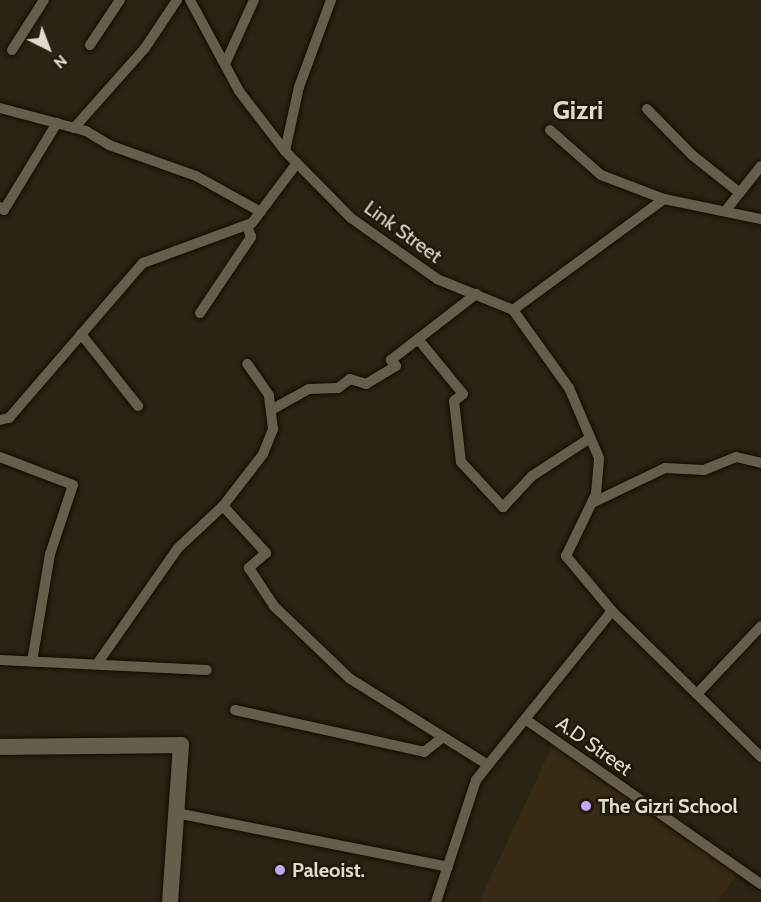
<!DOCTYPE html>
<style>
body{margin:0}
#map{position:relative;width:761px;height:902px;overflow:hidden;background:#2b2314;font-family:Cabin,sans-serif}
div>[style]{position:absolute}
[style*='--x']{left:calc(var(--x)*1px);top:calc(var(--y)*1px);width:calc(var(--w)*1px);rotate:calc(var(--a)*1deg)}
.built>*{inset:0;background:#372b16}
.roads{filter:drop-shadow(0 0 2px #130c01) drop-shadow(0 0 2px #130c01)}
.service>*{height:10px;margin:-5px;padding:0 5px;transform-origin:5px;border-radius:5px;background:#665d4c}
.minor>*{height:16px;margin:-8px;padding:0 8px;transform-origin:8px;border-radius:8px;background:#665d4c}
.dots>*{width:16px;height:16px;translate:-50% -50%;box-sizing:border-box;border:3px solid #21190a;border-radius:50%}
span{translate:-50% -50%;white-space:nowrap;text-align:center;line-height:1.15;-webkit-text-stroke:5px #21190a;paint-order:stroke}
.street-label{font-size:20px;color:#e1dcd2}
.poi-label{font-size:20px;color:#e1dcd2;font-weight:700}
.left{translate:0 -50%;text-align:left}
.district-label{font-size:26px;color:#e1dcd2;font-weight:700}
.north{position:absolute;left:18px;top:18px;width:60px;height:60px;-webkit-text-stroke:4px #21190a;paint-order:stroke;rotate:138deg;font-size:16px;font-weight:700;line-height:24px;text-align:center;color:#e1dcd2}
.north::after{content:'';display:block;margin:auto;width:21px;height:27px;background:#e1dcd2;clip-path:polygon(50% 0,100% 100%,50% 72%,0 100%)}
</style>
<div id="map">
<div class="built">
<i style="clip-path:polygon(555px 740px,740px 871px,716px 902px,479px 902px)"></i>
</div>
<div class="roads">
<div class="service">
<i style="--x:190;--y:0;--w:103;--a:61.7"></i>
<i style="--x:239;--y:91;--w:76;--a:52.5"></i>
<i style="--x:285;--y:151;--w:94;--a:45.4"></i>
<i style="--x:351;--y:218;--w:105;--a:35.3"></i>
<i style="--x:437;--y:279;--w:82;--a:22.2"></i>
<i style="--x:513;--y:310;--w:187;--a:-36.3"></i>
<i style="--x:90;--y:45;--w:54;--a:-56.3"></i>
<i style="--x:12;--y:50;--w:59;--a:-57.4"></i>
<i style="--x:225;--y:64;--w:70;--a:-65.6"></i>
<i style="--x:0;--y:108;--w:89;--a:15"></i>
<i style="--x:86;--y:131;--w:27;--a:31"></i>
<i style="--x:109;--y:145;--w:92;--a:19.6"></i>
<i style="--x:196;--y:176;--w:74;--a:29"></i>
<i style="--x:647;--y:109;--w:64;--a:45.6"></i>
<i style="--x:692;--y:155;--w:61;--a:38.4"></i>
<i style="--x:74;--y:128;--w:107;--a:-48.4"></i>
<i style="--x:145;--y:48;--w:58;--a:-56.3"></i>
<i style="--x:550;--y:130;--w:68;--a:41.4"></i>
<i style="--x:601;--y:175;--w:67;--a:20.9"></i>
<i style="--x:664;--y:199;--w:99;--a:11.7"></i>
<i style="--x:285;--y:151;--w:66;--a:-77.7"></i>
<i style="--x:299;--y:87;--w:93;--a:-69.8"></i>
<i style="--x:0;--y:207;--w:5;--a:37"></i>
<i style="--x:4;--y:210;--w:102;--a:-58.7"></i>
<i style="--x:726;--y:210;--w:56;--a:-51.5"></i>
<i style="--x:200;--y:313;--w:92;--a:-56.1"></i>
<i style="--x:251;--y:237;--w:12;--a:-110"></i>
<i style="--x:81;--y:334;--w:92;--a:51.6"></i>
<i style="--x:418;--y:339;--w:71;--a:50.7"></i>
<i style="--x:463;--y:394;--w:11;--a:142"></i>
<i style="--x:454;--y:401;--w:61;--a:83.5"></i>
<i style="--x:461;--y:462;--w:62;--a:47"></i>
<i style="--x:503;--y:507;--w:42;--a:-46.9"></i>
<i style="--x:532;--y:476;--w:69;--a:-33.2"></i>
<i style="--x:271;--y:410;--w:43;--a:-28.9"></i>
<i style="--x:309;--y:389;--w:29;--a:-2"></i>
<i style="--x:338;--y:388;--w:15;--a:-37"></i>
<i style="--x:350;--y:379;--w:17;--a:17"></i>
<i style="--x:366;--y:384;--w:35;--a:-31"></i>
<i style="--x:396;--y:366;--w:8;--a:-130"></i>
<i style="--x:391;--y:360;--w:108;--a:-37.8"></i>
<i style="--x:0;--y:420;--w:9;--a:-13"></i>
<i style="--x:9;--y:418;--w:205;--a:-49.2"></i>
<i style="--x:143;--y:263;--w:116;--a:-20.2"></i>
<i style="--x:252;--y:223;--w:75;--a:-53.1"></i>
<i style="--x:0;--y:457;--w:78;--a:21"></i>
<i style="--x:73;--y:485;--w:73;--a:108.4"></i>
<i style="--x:50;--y:554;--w:109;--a:99.5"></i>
<i style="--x:592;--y:503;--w:81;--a:-25.6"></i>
<i style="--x:665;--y:468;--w:39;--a:3"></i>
<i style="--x:704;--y:470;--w:35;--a:-22"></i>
<i style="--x:736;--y:457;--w:26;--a:13"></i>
<i style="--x:223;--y:506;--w:64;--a:47.5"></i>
<i style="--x:266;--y:553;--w:23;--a:139"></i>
<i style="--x:249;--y:568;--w:45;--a:56.7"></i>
<i style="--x:274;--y:606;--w:104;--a:43.8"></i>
<i style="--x:349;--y:678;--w:164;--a:32"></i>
<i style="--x:612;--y:611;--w:209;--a:44.4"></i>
<i style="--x:0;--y:660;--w:207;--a:2.8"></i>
<i style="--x:97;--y:664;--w:141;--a:-55.1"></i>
<i style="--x:178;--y:548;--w:62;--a:-43"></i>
<i style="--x:223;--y:506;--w:66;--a:-52.4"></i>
<i style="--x:263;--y:454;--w:27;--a:-68"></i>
<i style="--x:273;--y:429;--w:34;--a:-97"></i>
<i style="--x:269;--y:395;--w:38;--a:-125"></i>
<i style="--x:697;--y:694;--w:93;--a:-46.7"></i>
<i style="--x:235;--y:710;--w:194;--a:12.5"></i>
<i style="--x:424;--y:752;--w:23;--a:-38"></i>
<i style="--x:525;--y:719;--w:288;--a:35"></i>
<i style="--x:176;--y:813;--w:277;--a:11.2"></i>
<i style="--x:436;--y:902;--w:128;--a:-71.8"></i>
<i style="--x:476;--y:780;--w:217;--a:-51.2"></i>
<i style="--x:612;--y:611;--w:72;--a:-129.9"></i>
<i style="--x:566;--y:556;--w:69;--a:-64.2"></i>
<i style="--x:596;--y:494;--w:36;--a:-85"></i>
<i style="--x:599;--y:458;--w:76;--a:-113.2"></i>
<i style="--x:569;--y:388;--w:96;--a:-125.7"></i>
</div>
<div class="minor">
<i style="--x:0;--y:747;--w:181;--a:-0.6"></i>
<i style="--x:181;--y:745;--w:157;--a:94"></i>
</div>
</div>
<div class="dots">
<i style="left:586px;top:806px;background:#c1a8f3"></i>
<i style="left:280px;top:870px;background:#c1a8f3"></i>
</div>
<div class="street-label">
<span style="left:403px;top:232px;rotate:36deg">Link Street</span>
<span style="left:594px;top:746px;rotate:35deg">A.D Street</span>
</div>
<div class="poi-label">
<span class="left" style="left:598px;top:806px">The Gizri School</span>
<span class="left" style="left:292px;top:870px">Paleoist.</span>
</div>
<div class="district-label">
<span style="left:578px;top:111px">Gizri</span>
</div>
<div class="north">N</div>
</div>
